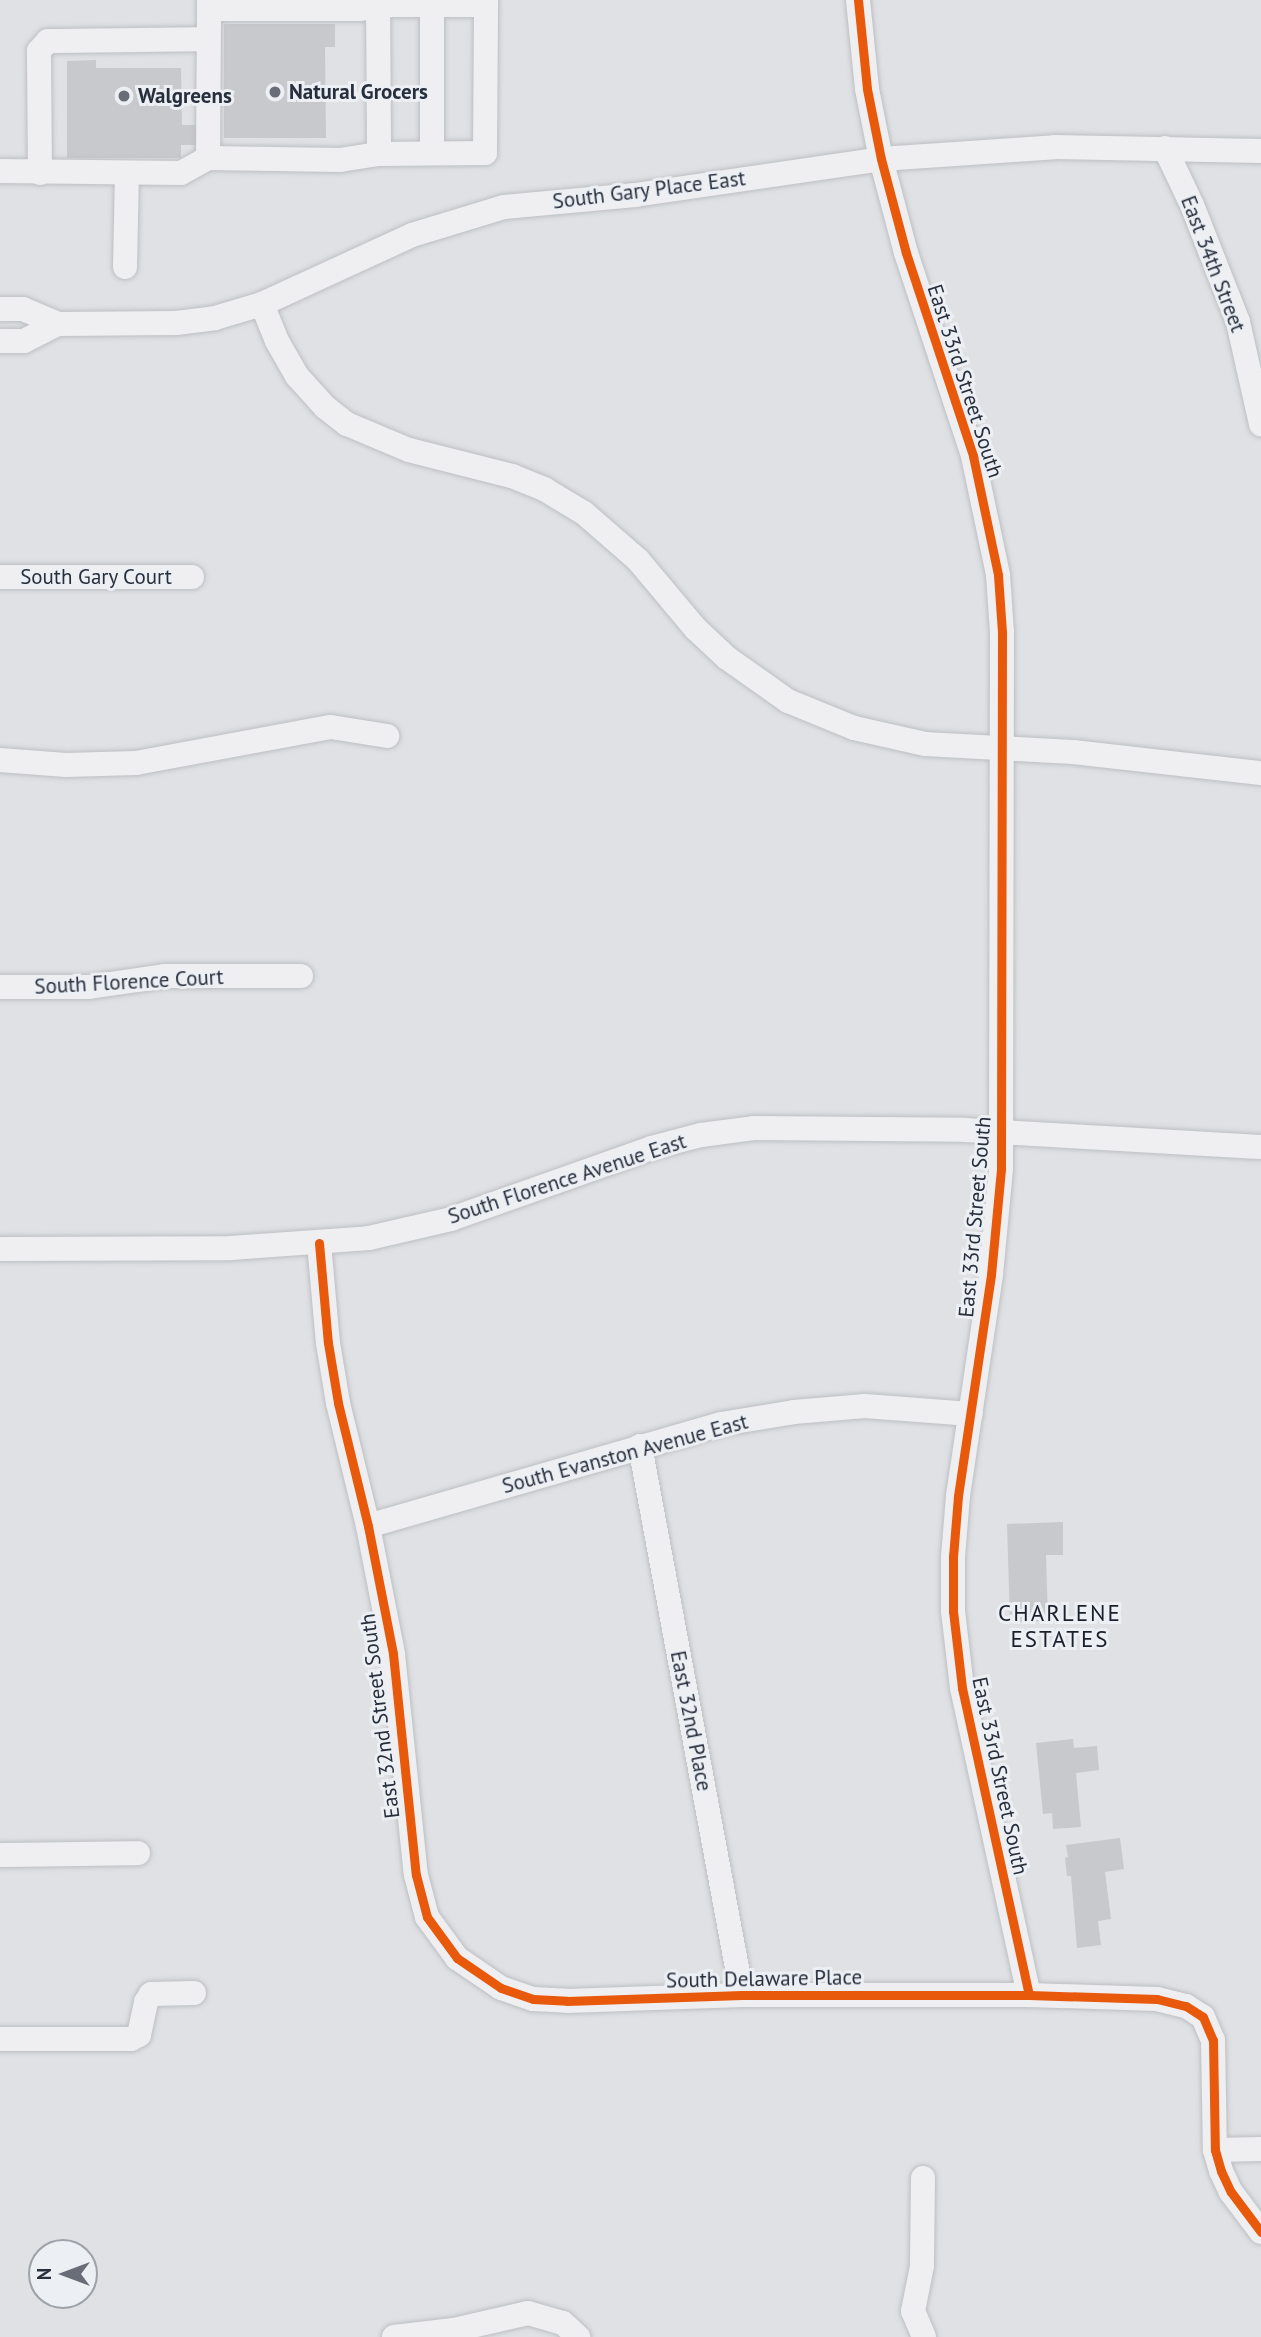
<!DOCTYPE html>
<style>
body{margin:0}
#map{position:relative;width:1261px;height:2337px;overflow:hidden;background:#dfe1e4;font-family:"PT Sans",sans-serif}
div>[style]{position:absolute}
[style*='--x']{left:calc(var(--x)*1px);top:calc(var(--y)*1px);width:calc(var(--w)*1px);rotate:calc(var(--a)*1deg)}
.building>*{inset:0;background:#c7c9cc}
.roads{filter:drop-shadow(0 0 2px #bdbfc2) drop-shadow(0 0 2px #bdbfc2)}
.minor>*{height:24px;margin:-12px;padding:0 12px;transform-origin:12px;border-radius:12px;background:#efeff1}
.cycleway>*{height:9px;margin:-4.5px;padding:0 4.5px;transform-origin:4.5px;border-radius:4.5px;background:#e8590c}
.dots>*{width:19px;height:19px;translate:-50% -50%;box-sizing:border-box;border:4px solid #eceff4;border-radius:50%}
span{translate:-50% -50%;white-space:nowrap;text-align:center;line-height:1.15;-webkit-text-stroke:6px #eceff4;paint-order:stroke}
.poi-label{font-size:21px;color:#282f3c;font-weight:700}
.left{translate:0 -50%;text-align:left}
.street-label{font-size:21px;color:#282f3c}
.neighbourhood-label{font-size:23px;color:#1a202c;letter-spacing:2px}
.north{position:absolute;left:28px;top:2239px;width:70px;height:70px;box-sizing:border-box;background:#eceff4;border:2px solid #9ea2aa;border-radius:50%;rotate:270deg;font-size:19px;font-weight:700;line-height:28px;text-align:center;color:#282f3c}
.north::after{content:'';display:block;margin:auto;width:24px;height:32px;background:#686d77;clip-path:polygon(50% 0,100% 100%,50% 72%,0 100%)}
</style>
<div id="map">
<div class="building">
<i style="clip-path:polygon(224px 24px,335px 24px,335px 47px,325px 47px,326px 138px,224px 138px)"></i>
<i style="clip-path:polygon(96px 60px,96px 68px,181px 68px,182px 125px,201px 125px,201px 145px,181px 145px,181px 158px,67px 158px,67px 61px)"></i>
<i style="clip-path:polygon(1063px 1522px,1063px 1555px,1046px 1555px,1048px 1621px,1010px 1622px,1007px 1524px)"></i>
<i style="clip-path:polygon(1073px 1739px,1074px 1748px,1097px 1746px,1099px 1770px,1076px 1773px,1081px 1827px,1053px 1829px,1052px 1813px,1043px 1814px,1036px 1743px)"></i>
<i style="clip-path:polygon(1120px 1838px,1124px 1869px,1105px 1872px,1111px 1919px,1098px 1921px,1101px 1945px,1077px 1948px,1071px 1876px,1067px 1876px,1065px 1858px,1068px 1857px,1066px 1845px)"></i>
</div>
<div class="roads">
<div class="minor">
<i style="--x:378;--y:0;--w:154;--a:89.6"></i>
<i style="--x:432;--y:0;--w:153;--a:90"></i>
<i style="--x:858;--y:0;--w:89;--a:84.2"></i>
<i style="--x:867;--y:89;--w:71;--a:78.7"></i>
<i style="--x:881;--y:159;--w:97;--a:75.1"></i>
<i style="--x:906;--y:253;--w:214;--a:71.7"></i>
<i style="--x:973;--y:456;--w:122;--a:78.1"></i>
<i style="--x:998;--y:575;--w:57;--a:86"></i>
<i style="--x:1002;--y:632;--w:537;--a:90.11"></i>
<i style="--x:1001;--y:1169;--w:106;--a:95.4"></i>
<i style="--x:991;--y:1275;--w:223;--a:98.5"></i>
<i style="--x:958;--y:1496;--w:61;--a:94.7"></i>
<i style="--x:953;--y:1557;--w:54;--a:90"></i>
<i style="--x:953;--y:1611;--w:78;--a:83.3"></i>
<i style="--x:962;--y:1688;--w:314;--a:77.7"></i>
<i style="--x:209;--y:9;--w:150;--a:0"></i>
<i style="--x:359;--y:9;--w:31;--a:-7"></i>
<i style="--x:390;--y:5;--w:96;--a:0"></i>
<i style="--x:1165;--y:148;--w:63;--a:64.7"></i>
<i style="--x:1192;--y:205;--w:126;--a:68.5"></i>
<i style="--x:1238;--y:322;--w:105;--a:77.3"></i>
<i style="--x:208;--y:158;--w:132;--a:0.9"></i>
<i style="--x:340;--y:160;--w:39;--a:-9"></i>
<i style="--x:379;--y:154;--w:106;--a:-0.5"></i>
<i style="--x:485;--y:153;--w:153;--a:-89.6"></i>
<i style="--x:0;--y:171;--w:181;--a:0.6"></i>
<i style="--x:181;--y:173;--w:31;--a:-29"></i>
<i style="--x:208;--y:158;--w:158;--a:-89.6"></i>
<i style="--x:40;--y:173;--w:122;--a:-90.5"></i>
<i style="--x:39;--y:51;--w:13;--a:-48"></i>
<i style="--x:48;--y:41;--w:160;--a:-0.7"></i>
<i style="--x:125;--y:267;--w:94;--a:-88.8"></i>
<i style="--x:262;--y:304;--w:40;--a:68"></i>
<i style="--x:277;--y:341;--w:40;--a:60.3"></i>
<i style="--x:297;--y:376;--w:42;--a:47.9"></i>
<i style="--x:325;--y:407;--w:28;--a:38"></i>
<i style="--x:347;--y:424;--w:67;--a:22.8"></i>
<i style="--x:409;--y:450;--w:106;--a:14.2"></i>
<i style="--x:512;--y:476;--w:35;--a:22"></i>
<i style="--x:544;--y:489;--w:47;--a:31"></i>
<i style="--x:584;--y:513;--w:72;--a:41"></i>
<i style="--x:638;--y:560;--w:90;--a:50"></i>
<i style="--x:696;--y:629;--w:42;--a:43.1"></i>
<i style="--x:727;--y:658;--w:75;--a:35.2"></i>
<i style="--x:788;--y:701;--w:71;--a:22.2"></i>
<i style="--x:854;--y:728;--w:73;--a:12.7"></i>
<i style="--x:925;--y:744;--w:148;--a:3.1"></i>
<i style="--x:1073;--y:752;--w:189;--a:6.4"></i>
<i style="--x:0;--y:309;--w:23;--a:0"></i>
<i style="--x:23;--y:309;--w:38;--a:23"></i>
<i style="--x:58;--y:324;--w:118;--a:-0.5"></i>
<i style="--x:176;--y:323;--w:39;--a:-7"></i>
<i style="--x:215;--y:318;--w:49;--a:-16.6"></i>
<i style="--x:262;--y:304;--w:165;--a:-24.7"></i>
<i style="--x:412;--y:235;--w:96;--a:-16.9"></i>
<i style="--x:504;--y:207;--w:132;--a:-5.2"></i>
<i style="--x:635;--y:195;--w:249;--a:-8.3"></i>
<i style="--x:881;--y:159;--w:174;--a:-3.9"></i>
<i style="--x:1055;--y:147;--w:206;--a:1.1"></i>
<i style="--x:0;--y:341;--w:24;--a:0"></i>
<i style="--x:24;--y:341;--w:38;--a:-27"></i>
<i style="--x:0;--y:577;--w:192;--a:0"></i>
<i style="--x:0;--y:760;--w:66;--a:4.3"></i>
<i style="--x:66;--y:765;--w:70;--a:-1.6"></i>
<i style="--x:136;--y:763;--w:198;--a:-10.5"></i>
<i style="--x:331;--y:727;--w:57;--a:9.1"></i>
<i style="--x:0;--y:987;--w:89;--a:0"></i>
<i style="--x:89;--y:987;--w:76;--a:-8.3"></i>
<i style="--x:164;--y:976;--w:137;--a:0"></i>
<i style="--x:319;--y:1243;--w:100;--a:84.9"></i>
<i style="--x:328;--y:1343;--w:61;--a:80.5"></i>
<i style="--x:338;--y:1403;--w:127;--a:76.3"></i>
<i style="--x:368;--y:1526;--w:130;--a:78.9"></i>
<i style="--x:393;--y:1654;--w:222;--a:84.1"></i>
<i style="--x:416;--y:1875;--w:43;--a:75.3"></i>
<i style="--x:427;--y:1917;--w:51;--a:53.8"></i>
<i style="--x:457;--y:1958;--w:53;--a:34.3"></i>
<i style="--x:501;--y:1988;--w:34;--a:19"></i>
<i style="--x:533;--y:1999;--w:34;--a:3"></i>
<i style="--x:567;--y:2001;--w:175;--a:-2"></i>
<i style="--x:742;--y:1995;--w:287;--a:0"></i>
<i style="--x:1029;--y:1995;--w:128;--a:1.8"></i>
<i style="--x:1157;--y:1999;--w:30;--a:14"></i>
<i style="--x:1186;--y:2006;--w:20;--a:33"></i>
<i style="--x:1203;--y:2017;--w:25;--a:67"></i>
<i style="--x:1213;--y:2040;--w:110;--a:89"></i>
<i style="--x:1215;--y:2150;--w:22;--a:74"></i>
<i style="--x:1221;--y:2171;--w:23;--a:65"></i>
<i style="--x:1231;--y:2192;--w:50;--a:53.1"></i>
<i style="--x:0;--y:1249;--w:231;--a:-0.2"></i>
<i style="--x:231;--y:1248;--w:138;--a:-4.1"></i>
<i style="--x:369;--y:1238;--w:84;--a:-13"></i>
<i style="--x:451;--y:1219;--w:212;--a:-19.5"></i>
<i style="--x:651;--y:1148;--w:52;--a:-14.6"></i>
<i style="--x:701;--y:1135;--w:53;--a:-7.5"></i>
<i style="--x:754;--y:1128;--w:211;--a:0.5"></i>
<i style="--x:965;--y:1130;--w:296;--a:3.3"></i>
<i style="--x:640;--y:1446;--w:558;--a:79.47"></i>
<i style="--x:368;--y:1526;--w:367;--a:-16.1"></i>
<i style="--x:721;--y:1424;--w:74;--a:-9.3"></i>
<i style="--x:794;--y:1412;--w:71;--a:-4.8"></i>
<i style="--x:865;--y:1406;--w:106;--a:4.3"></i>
<i style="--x:0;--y:1855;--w:138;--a:-0.8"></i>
<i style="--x:0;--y:2039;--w:131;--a:0"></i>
<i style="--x:131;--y:2039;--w:9;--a:-27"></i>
<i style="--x:139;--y:2035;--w:34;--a:-78"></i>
<i style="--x:146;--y:2002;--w:9;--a:-58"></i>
<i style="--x:151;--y:1994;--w:43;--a:-1.3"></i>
<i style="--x:1215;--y:2150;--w:46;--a:-1.2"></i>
<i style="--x:923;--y:2178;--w:88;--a:90.7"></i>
<i style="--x:922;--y:2266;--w:46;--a:101.3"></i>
<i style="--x:913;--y:2311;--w:28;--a:67"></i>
<i style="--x:394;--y:2337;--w:60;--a:-6.7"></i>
<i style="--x:454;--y:2330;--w:76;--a:-12.9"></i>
<i style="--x:528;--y:2313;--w:36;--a:16"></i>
<i style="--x:563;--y:2323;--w:21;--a:43"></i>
</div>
</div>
<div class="cycleway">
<i style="--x:858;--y:0;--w:89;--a:84.2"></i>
<i style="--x:867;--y:89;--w:71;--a:78.7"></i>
<i style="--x:881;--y:159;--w:97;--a:75.1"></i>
<i style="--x:906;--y:253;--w:214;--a:71.7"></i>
<i style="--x:973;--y:456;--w:122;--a:78.1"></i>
<i style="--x:998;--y:575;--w:57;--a:86"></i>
<i style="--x:1002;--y:632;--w:537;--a:90.11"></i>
<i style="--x:1001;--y:1169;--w:106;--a:95.4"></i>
<i style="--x:991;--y:1275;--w:223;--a:98.5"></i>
<i style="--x:958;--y:1496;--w:61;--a:94.7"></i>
<i style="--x:953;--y:1557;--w:54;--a:90"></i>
<i style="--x:953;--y:1611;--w:78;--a:83.3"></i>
<i style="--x:962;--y:1688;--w:314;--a:77.7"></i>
<i style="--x:319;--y:1243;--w:100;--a:84.9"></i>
<i style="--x:328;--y:1343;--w:61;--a:80.5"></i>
<i style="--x:338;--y:1403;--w:127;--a:76.3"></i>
<i style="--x:368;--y:1526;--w:130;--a:78.9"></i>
<i style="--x:393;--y:1654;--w:222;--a:84.1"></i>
<i style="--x:416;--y:1875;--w:43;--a:75.3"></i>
<i style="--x:427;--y:1917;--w:51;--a:53.8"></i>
<i style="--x:457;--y:1958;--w:53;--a:34.3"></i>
<i style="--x:501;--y:1988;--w:34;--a:19"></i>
<i style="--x:533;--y:1999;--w:34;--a:3"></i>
<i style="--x:567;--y:2001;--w:175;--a:-2"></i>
<i style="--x:742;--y:1995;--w:287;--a:0"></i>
<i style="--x:1029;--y:1995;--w:128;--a:1.8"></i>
<i style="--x:1157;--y:1999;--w:30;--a:14"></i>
<i style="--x:1186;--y:2006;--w:20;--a:33"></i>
<i style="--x:1203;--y:2017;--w:25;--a:67"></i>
<i style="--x:1213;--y:2040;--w:110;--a:89"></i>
<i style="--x:1215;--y:2150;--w:22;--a:74"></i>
<i style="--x:1221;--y:2171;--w:23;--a:65"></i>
<i style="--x:1231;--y:2192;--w:50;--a:53.1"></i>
</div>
<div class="dots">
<i style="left:275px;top:92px;background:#686d77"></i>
<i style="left:124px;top:96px;background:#686d77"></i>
</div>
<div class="poi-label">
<span class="left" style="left:289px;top:92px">Natural Grocers</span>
<span class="left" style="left:138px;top:96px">Walgreens</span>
</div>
<div class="street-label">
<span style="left:649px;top:190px;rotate:-7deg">South Gary Place East</span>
<span style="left:1213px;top:264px;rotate:69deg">East 34th Street</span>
<span style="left:965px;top:381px;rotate:72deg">East 33rd Street South</span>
<span style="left:96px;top:577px">South Gary Court</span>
<span style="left:129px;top:982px;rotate:-3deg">South Florence Court</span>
<span style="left:567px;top:1179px;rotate:-18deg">South Florence Avenue East</span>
<span style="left:975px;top:1217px;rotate:-85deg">East 33rd Street South</span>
<span style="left:625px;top:1454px;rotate:-15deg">South Evanston Avenue East</span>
<span style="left:380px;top:1716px;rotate:-97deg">East 32nd Street South</span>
<span style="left:691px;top:1721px;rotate:79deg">East 32nd Place</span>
<span style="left:1000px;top:1776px;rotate:78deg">East 33rd Street South</span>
<span style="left:764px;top:1979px;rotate:-1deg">South Delaware Place</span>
</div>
<div class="neighbourhood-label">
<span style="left:1060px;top:1626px">CHARLENE<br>ESTATES</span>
</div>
<div class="north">N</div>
</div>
